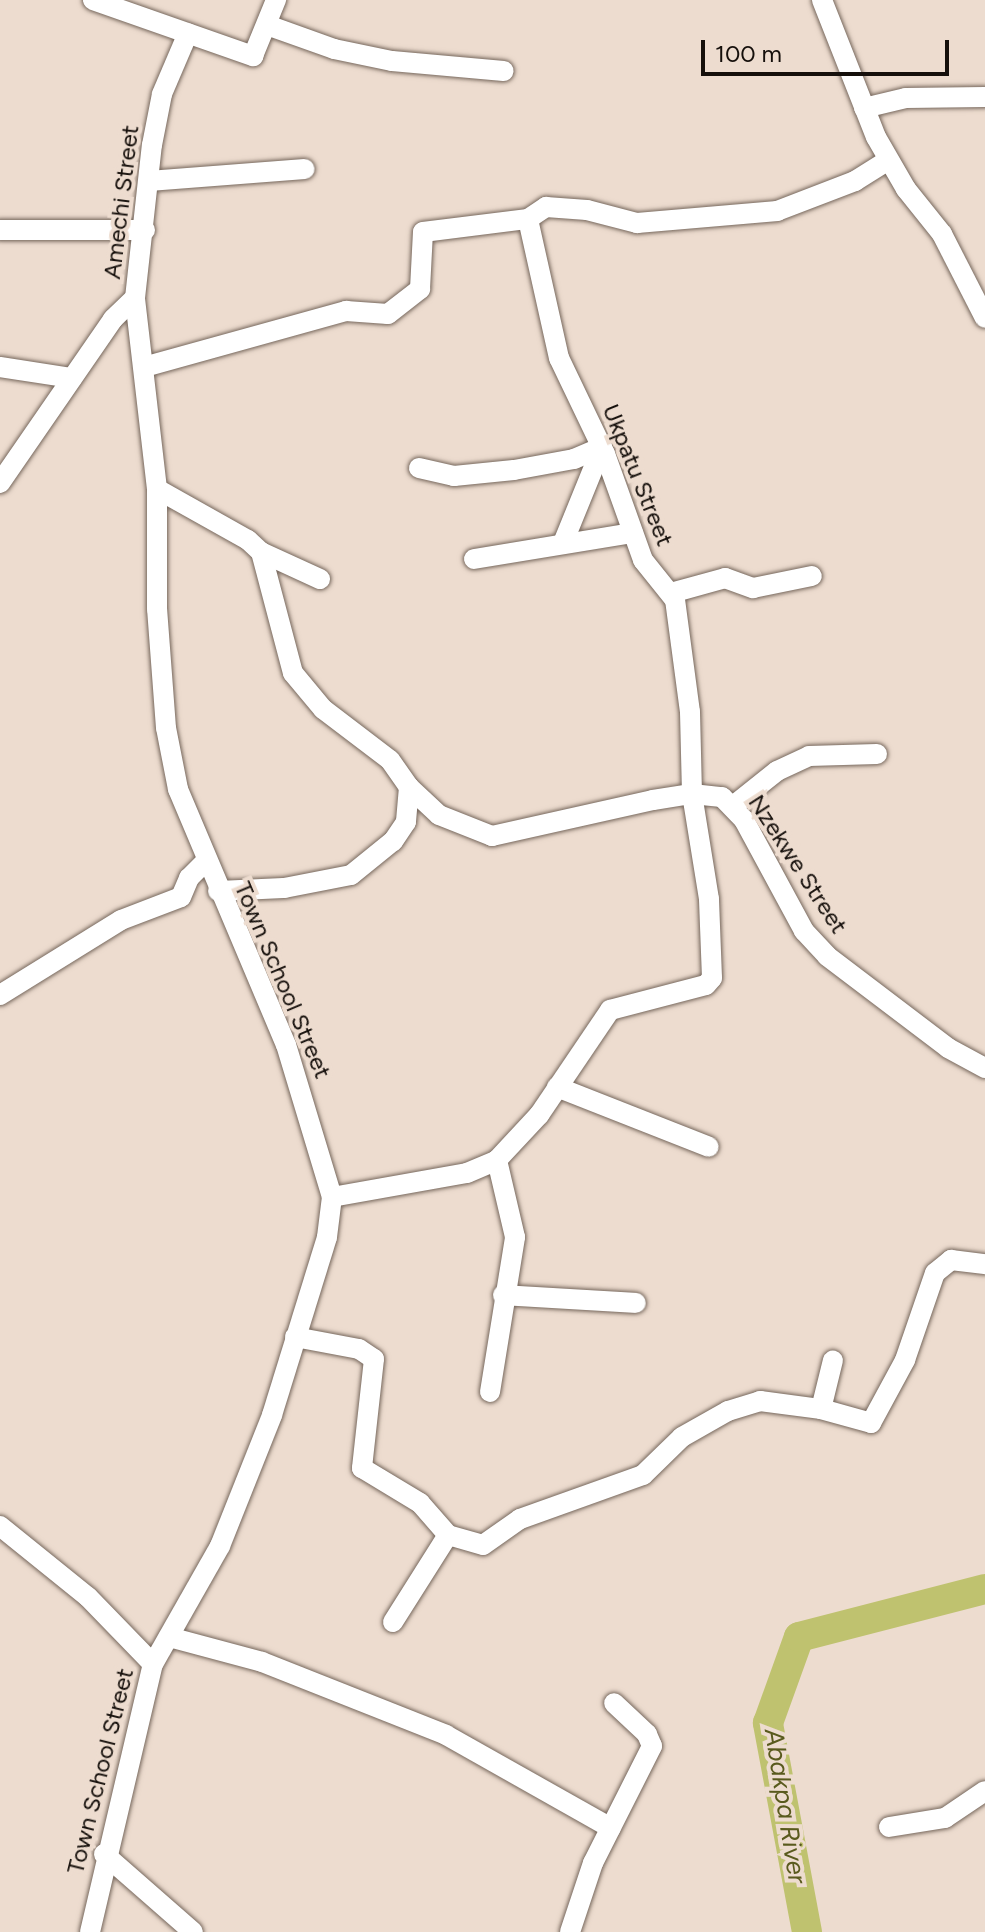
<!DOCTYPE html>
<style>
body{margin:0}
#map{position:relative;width:985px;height:1932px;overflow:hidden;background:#eddccf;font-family:Figtree,sans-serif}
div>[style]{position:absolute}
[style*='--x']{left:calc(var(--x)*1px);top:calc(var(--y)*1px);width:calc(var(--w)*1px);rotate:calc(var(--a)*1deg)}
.river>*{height:30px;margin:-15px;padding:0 15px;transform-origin:15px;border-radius:15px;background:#bfc26f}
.roads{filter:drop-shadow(0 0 2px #76675c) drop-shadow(0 0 2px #76675c)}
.minor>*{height:20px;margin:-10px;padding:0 10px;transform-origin:10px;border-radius:10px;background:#fff}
span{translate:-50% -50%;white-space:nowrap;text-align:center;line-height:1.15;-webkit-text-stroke:8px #eddccf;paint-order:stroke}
.street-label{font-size:24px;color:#150f0b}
.water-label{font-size:26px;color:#595a1d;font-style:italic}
.scale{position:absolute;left:701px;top:40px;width:248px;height:36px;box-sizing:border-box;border:4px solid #150f0b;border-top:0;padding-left:10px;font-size:24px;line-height:28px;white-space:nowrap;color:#150f0b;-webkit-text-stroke:6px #eddccf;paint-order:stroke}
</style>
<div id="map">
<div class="river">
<i style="--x:807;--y:1932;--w:213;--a:-100.6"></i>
<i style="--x:768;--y:1723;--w:91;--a:-70.2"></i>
<i style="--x:799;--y:1637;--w:192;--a:-14.5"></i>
</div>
<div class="roads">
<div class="minor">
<i style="--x:93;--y:0;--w:170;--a:19.3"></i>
<i style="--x:253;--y:56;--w:61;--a:-67.7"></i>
<i style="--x:822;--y:0;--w:147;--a:68.5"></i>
<i style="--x:876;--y:137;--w:60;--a:60"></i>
<i style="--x:906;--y:189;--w:58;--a:51.3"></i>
<i style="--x:942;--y:234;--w:94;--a:62.9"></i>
<i style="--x:267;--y:25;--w:71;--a:19.7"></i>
<i style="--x:334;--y:49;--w:59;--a:11.7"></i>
<i style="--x:392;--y:61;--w:112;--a:5.1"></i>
<i style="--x:864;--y:108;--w:43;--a:-13.4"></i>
<i style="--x:906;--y:98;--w:79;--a:-0.7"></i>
<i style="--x:149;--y:181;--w:156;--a:-4.4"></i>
<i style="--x:0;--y:230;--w:145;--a:0"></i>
<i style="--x:0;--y:367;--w:73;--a:8.7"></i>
<i style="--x:144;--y:367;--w:210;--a:-15.5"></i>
<i style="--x:346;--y:311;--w:42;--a:4.1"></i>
<i style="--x:388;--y:314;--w:41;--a:-38"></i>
<i style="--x:420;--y:289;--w:57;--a:-87"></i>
<i style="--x:423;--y:232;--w:106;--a:-7.1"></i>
<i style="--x:528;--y:219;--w:22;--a:-34"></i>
<i style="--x:546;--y:207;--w:41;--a:4.2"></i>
<i style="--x:587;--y:210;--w:52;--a:14.6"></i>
<i style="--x:637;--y:223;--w:141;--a:-4.9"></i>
<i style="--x:777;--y:211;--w:84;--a:-21"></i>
<i style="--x:855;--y:181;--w:39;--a:-32"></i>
<i style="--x:419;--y:468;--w:36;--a:13"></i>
<i style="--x:454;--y:476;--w:60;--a:-5.7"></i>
<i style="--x:514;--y:470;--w:61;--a:-10.4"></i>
<i style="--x:574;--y:459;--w:30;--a:-23"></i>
<i style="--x:0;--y:483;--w:199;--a:-55.4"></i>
<i style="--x:113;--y:319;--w:30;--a:-44"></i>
<i style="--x:157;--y:489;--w:104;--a:29.3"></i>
<i style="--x:248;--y:540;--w:18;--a:43"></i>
<i style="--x:261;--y:552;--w:125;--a:75.2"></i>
<i style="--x:293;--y:673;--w:47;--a:50.2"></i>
<i style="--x:323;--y:709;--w:84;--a:37.3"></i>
<i style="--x:390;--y:760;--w:33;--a:55"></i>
<i style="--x:409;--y:787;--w:35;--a:95"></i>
<i style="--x:406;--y:822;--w:23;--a:124"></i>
<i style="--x:393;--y:841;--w:54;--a:141"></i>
<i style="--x:351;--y:875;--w:68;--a:169"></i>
<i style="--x:284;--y:888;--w:66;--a:177.4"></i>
<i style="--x:563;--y:543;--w:104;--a:-67.9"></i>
<i style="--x:261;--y:552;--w:65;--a:24.6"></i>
<i style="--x:474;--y:559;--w:161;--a:-9.3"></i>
<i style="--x:671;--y:593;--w:56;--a:-15.5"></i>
<i style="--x:725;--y:578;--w:30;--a:20"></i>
<i style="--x:753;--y:588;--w:60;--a:-11.5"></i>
<i style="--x:409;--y:787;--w:41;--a:43"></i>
<i style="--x:439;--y:815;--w:57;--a:21.6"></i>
<i style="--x:492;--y:836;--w:165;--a:-12.6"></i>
<i style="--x:653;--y:800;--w:39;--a:-9"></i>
<i style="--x:692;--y:794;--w:30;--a:6"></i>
<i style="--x:722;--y:797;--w:32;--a:46"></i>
<i style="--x:744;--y:820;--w:126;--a:61.6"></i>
<i style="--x:804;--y:931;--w:34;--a:47"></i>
<i style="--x:827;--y:956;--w:152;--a:37.2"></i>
<i style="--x:948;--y:1048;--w:42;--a:28.4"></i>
<i style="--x:733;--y:806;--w:56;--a:-38.5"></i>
<i style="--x:777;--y:771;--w:35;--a:-25"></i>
<i style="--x:809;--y:756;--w:68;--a:-1.7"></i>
<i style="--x:0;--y:995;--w:142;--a:-31.8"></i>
<i style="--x:121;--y:920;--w:64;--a:-21"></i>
<i style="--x:181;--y:897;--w:21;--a:-67"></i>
<i style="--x:189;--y:878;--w:23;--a:-45"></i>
<i style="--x:557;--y:1087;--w:163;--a:21.5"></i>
<i style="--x:332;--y:1197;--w:137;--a:-10.1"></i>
<i style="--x:467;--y:1173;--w:33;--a:-23"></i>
<i style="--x:497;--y:1160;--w:62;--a:-47"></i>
<i style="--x:539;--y:1115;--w:127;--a:-55.9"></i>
<i style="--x:610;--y:1010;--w:99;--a:-14.6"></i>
<i style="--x:706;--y:985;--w:9;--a:-49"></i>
<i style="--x:712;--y:978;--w:79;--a:-92.2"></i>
<i style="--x:709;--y:899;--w:106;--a:-99.2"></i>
<i style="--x:692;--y:794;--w:82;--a:-91.4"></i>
<i style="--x:690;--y:712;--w:113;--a:-97.6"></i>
<i style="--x:675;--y:600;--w:51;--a:-128.7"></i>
<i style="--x:643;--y:560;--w:113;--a:-109.7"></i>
<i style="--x:605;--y:454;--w:106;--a:-115.6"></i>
<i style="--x:559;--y:358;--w:142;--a:-102.6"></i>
<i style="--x:503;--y:1295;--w:133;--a:3.4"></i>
<i style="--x:295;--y:1337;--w:65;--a:10.6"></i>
<i style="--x:359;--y:1349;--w:18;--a:34"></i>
<i style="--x:374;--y:1359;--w:110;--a:96.3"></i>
<i style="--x:362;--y:1468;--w:68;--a:31.1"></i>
<i style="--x:420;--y:1503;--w:43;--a:48.8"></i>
<i style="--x:448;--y:1535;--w:36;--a:16"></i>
<i style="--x:483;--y:1545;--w:45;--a:-35.1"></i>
<i style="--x:520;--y:1519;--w:131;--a:-19.7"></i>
<i style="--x:643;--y:1475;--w:54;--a:-44.3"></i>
<i style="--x:682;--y:1437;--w:53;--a:-29.5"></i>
<i style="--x:728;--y:1411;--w:34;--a:-17"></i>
<i style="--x:760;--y:1401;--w:62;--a:7.5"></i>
<i style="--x:821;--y:1409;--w:52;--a:15.6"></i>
<i style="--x:871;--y:1423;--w:72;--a:-61.6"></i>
<i style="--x:905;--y:1360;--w:92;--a:-71"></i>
<i style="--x:935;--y:1273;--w:21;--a:-39"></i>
<i style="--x:951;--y:1260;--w:34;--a:7"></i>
<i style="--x:490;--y:1392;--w:157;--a:-80.8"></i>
<i style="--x:515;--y:1237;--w:79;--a:-103.2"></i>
<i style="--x:821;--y:1409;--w:50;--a:-76.2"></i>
<i style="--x:0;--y:1526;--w:113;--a:38.9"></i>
<i style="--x:88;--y:1597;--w:93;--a:45.9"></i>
<i style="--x:393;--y:1622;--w:103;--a:-57.7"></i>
<i style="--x:169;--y:1637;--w:96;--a:15"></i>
<i style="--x:262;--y:1662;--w:198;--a:21.6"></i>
<i style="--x:446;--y:1735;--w:189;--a:29.4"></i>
<i style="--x:889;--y:1827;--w:57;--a:-9.1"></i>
<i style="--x:945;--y:1818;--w:48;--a:-34"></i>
<i style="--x:104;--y:1854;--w:118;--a:41.2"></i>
<i style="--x:90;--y:1932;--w:275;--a:-76.8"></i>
<i style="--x:153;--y:1664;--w:136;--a:-60.4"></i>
<i style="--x:220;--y:1546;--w:141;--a:-68.3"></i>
<i style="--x:272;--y:1415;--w:186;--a:-72.8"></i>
<i style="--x:327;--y:1237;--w:40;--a:-82.9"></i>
<i style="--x:332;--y:1197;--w:159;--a:-106.8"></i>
<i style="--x:286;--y:1045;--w:278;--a:-112.9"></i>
<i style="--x:178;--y:789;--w:62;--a:-101.1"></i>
<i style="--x:166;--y:728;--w:119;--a:-94.3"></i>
<i style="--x:157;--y:609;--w:120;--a:-90"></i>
<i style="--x:157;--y:489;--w:192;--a:-96.6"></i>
<i style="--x:135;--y:298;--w:154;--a:-83.7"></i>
<i style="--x:152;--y:145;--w:52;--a:-78.9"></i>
<i style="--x:162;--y:94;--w:66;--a:-66.9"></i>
<i style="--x:570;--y:1932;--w:73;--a:-71.6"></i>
<i style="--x:593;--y:1863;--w:131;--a:-63.2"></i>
<i style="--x:652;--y:1746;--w:13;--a:-113"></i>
<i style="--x:647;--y:1734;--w:45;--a:-136.8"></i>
</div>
</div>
<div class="street-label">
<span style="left:121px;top:202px;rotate:-83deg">Amechi Street</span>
<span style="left:638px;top:475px;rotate:68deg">Ukpatu Street</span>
<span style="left:798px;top:864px;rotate:57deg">Nzekwe Street</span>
<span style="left:283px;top:980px;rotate:67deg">Town School Street</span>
<span style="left:100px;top:1771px;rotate:-76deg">Town School Street</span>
</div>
<div class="water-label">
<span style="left:785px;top:1806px;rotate:81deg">Abakpa River</span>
</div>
<div class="scale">100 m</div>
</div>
